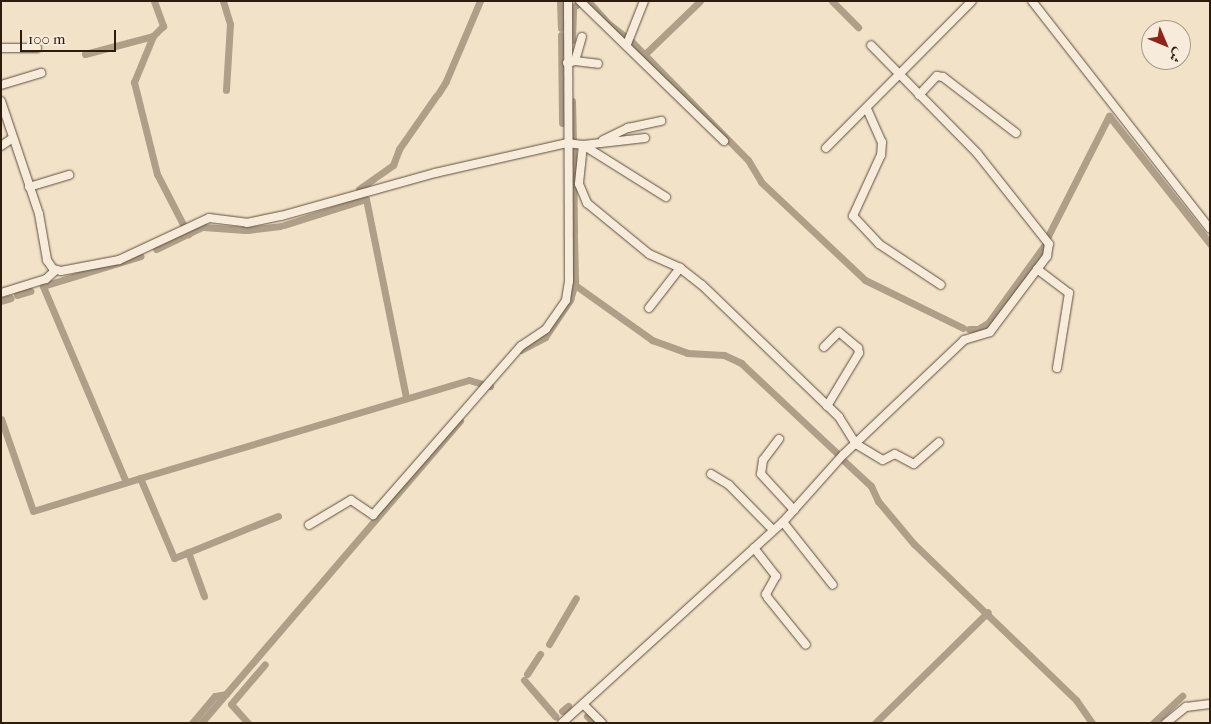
<!DOCTYPE html>
<meta charset="utf-8">
<style>
body{margin:0}
#map{position:relative;width:1211px;height:724px;overflow:hidden;background:#f2e2c8;font-family:"IM FELL French Canon",Amiri,serif}
div>[style]{position:absolute}
[style*='--x']{left:calc(var(--x)*1px);top:calc(var(--y)*1px);width:calc(var(--w)*1px);rotate:calc(var(--a)*1deg)}
.canal>*{height:7px;margin:-3.5px;padding:0 3.5px;transform-origin:3.5px;border-radius:3.5px;background:#af9f88}
.roads{filter:drop-shadow(0 0 1px #5e4e3c) drop-shadow(0 0 1px #5e4e3c)}
.minor>*{height:8px;margin:-4px;padding:0 4px;transform-origin:4px;border-radius:4px;background:#f7ecdb}
span{translate:-50% -50%;white-space:nowrap;text-align:center;line-height:1.15;-webkit-text-stroke:5px #f7ecdb;paint-order:stroke}
.frame{position:absolute;inset:0;border:2px solid #2d1c0d;pointer-events:none}
.north{position:absolute;left:1141px;top:20px;width:50px;height:50px;box-sizing:border-box;background:#f7ecdb;border:1px solid #a69989;border-radius:50%;rotate:135deg;font-size:14px;font-weight:700;line-height:20px;text-align:center;color:#2d1c0d}
.north::after{content:'';display:block;margin:auto;width:18px;height:22px;background:#8f2418;clip-path:polygon(50% 0,100% 100%,50% 72%,0 100%)}
.scale{position:absolute;left:20px;top:30px;width:96px;height:22px;box-sizing:border-box;border:2px solid #2d1c0d;border-top:0;padding-left:6px;font-size:15px;line-height:18px;white-space:nowrap;color:#2d1c0d;-webkit-text-stroke:4px #f7ecdb;paint-order:stroke}
</style>
<div id="map">
<div class="canal">
<i style="--x:154;--y:1;--w:27;--a:70"></i>
<i style="--x:163;--y:26;--w:14;--a:135"></i>
<i style="--x:153;--y:36;--w:50;--a:112.4"></i>
<i style="--x:134;--y:82;--w:95;--a:76"></i>
<i style="--x:157;--y:174;--w:68;--a:62.7"></i>
<i style="--x:223;--y:1;--w:24;--a:73"></i>
<i style="--x:230;--y:24;--w:66;--a:93.5"></i>
<i style="--x:560;--y:1;--w:27;--a:88"></i>
<i style="--x:588;--y:1;--w:31;--a:48"></i>
<i style="--x:609;--y:24;--w:23;--a:38"></i>
<i style="--x:832;--y:1;--w:37;--a:45"></i>
<i style="--x:561;--y:35;--w:88;--a:89.3"></i>
<i style="--x:572;--y:40;--w:33;--a:-88"></i>
<i style="--x:573;--y:7;--w:6;--a:-31"></i>
<i style="--x:631;--y:41;--w:167;--a:45.5"></i>
<i style="--x:748;--y:160;--w:26;--a:59"></i>
<i style="--x:761;--y:182;--w:143;--a:43.3"></i>
<i style="--x:865;--y:280;--w:109;--a:26.1"></i>
<i style="--x:85;--y:54;--w:70;--a:-14.8"></i>
<i style="--x:645;--y:54;--w:76;--a:-43.9"></i>
<i style="--x:438;--y:94;--w:15;--a:-58"></i>
<i style="--x:446;--y:81;--w:87;--a:-67"></i>
<i style="--x:572;--y:101;--w:40;--a:88.6"></i>
<i style="--x:573;--y:147;--w:86;--a:89.3"></i>
<i style="--x:359;--y:189;--w:42;--a:-35.2"></i>
<i style="--x:393;--y:165;--w:17;--a:-69"></i>
<i style="--x:399;--y:149;--w:65;--a:-55.1"></i>
<i style="--x:284;--y:225;--w:86;--a:-17.6"></i>
<i style="--x:366;--y:199;--w:203;--a:78.6"></i>
<i style="--x:203;--y:227;--w:42;--a:4.1"></i>
<i style="--x:248;--y:230;--w:32;--a:-7"></i>
<i style="--x:1048;--y:236;--w:135;--a:-63.1"></i>
<i style="--x:1109;--y:116;--w:163;--a:51.7"></i>
<i style="--x:574;--y:237;--w:42;--a:88.6"></i>
<i style="--x:156;--y:249;--w:49;--a:-25.5"></i>
<i style="--x:575;--y:285;--w:95;--a:35.5"></i>
<i style="--x:652;--y:340;--w:37;--a:20"></i>
<i style="--x:687;--y:353;--w:37;--a:3"></i>
<i style="--x:724;--y:355;--w:19;--a:25"></i>
<i style="--x:741;--y:363;--w:134;--a:43.2"></i>
<i style="--x:17;--y:295;--w:14;--a:-17"></i>
<i style="--x:1;--y:301;--w:10;--a:-17"></i>
<i style="--x:969;--y:329;--w:9;--a:0"></i>
<i style="--x:978;--y:329;--w:12;--a:-31"></i>
<i style="--x:988;--y:323;--w:95;--a:-54"></i>
<i style="--x:521;--y:350;--w:27;--a:-28"></i>
<i style="--x:545;--y:337;--w:45;--a:-56"></i>
<i style="--x:570;--y:300;--w:19;--a:-74"></i>
<i style="--x:1;--y:419;--w:97;--a:70.8"></i>
<i style="--x:33;--y:511;--w:112;--a:-17.1"></i>
<i style="--x:843;--y:460;--w:38;--a:43"></i>
<i style="--x:871;--y:486;--w:17;--a:65"></i>
<i style="--x:878;--y:501;--w:56;--a:50.1"></i>
<i style="--x:914;--y:544;--w:225;--a:43.9"></i>
<i style="--x:1076;--y:700;--w:28;--a:55"></i>
<i style="--x:126;--y:482;--w:213;--a:-113"></i>
<i style="--x:43;--y:286;--w:102;--a:-17"></i>
<i style="--x:278;--y:516;--w:112;--a:158"></i>
<i style="--x:174;--y:558;--w:87;--a:-113"></i>
<i style="--x:140;--y:478;--w:343;--a:-16.6"></i>
<i style="--x:469;--y:380;--w:22;--a:16"></i>
<i style="--x:188;--y:552;--w:47;--a:70"></i>
<i style="--x:549;--y:644;--w:53;--a:-59.6"></i>
<i style="--x:527;--y:674;--w:24;--a:-57"></i>
<i style="--x:524;--y:680;--w:48;--a:49.3"></i>
<i style="--x:562;--y:711;--w:8;--a:-40"></i>
<i style="--x:587;--y:716;--w:10;--a:45"></i>
<i style="--x:192;--y:723;--w:35;--a:-50"></i>
<i style="--x:215;--y:696;--w:11;--a:-10"></i>
<i style="--x:201;--y:723;--w:398;--a:-49.4"></i>
<i style="--x:248;--y:723;--w:25;--a:-132"></i>
<i style="--x:231;--y:704;--w:52;--a:-49.6"></i>
<i style="--x:875;--y:723;--w:158;--a:-44.5"></i>
<i style="--x:1153;--y:723;--w:40;--a:-43"></i>
</div>
<div class="roads">
<div class="minor">
<i style="--x:580;--y:1;--w:201;--a:44.2"></i>
<i style="--x:1032;--y:1;--w:289;--a:52"></i>
<i style="--x:627;--y:44;--w:46;--a:-68.4"></i>
<i style="--x:1;--y:48;--w:36;--a:0"></i>
<i style="--x:575;--y:61;--w:25;--a:-74"></i>
<i style="--x:567;--y:63;--w:8;--a:-14"></i>
<i style="--x:575;--y:61;--w:23;--a:7"></i>
<i style="--x:1;--y:85;--w:42;--a:-16.7"></i>
<i style="--x:919;--y:95;--w:26;--a:-47"></i>
<i style="--x:937;--y:76;--w:6;--a:9"></i>
<i style="--x:943;--y:77;--w:92;--a:37.5"></i>
<i style="--x:1;--y:101;--w:119;--a:71.4"></i>
<i style="--x:39;--y:214;--w:47;--a:80.1"></i>
<i style="--x:47;--y:260;--w:11;--a:56"></i>
<i style="--x:53;--y:269;--w:8;--a:14"></i>
<i style="--x:61;--y:271;--w:59;--a:-10.7"></i>
<i style="--x:119;--y:260;--w:99;--a:-25"></i>
<i style="--x:209;--y:218;--w:38;--a:7"></i>
<i style="--x:247;--y:223;--w:35;--a:-12"></i>
<i style="--x:281;--y:216;--w:160;--a:-15.6"></i>
<i style="--x:435;--y:173;--w:135;--a:-12.8"></i>
<i style="--x:567;--y:143;--w:16;--a:7"></i>
<i style="--x:583;--y:145;--w:39;--a:96"></i>
<i style="--x:579;--y:184;--w:21;--a:67"></i>
<i style="--x:587;--y:203;--w:80;--a:39.4"></i>
<i style="--x:649;--y:254;--w:34;--a:24"></i>
<i style="--x:680;--y:268;--w:28;--a:38"></i>
<i style="--x:702;--y:285;--w:190;--a:43.9"></i>
<i style="--x:839;--y:417;--w:32;--a:58"></i>
<i style="--x:856;--y:444;--w:31;--a:31"></i>
<i style="--x:883;--y:460;--w:13;--a:-27"></i>
<i style="--x:895;--y:454;--w:21;--a:28"></i>
<i style="--x:914;--y:464;--w:33;--a:-41"></i>
<i style="--x:867;--y:109;--w:36;--a:66"></i>
<i style="--x:882;--y:142;--w:13;--a:94"></i>
<i style="--x:881;--y:155;--w:67;--a:114.7"></i>
<i style="--x:853;--y:216;--w:38;--a:47"></i>
<i style="--x:879;--y:244;--w:74;--a:33.5"></i>
<i style="--x:645;--y:138;--w:62;--a:173.6"></i>
<i style="--x:583;--y:145;--w:98;--a:32.1"></i>
<i style="--x:603;--y:140;--w:28;--a:-26"></i>
<i style="--x:628;--y:128;--w:34;--a:-12"></i>
<i style="--x:1;--y:146;--w:14;--a:-34"></i>
<i style="--x:826;--y:148;--w:207;--a:-45.2"></i>
<i style="--x:29;--y:187;--w:42;--a:-16.7"></i>
<i style="--x:1037;--y:269;--w:40;--a:37"></i>
<i style="--x:1069;--y:293;--w:76;--a:99.1"></i>
<i style="--x:1;--y:293;--w:47;--a:-17.3"></i>
<i style="--x:46;--y:279;--w:13;--a:-42"></i>
<i style="--x:649;--y:308;--w:51;--a:-52.2"></i>
<i style="--x:824;--y:347;--w:21;--a:-45"></i>
<i style="--x:839;--y:332;--w:25;--a:40"></i>
<i style="--x:858;--y:348;--w:5;--a:79"></i>
<i style="--x:859;--y:353;--w:62;--a:121.1"></i>
<i style="--x:779;--y:439;--w:26;--a:127"></i>
<i style="--x:763;--y:460;--w:14;--a:98"></i>
<i style="--x:761;--y:474;--w:49;--a:47.5"></i>
<i style="--x:711;--y:474;--w:21;--a:31"></i>
<i style="--x:729;--y:485;--w:63;--a:45.6"></i>
<i style="--x:783;--y:522;--w:80;--a:51.6"></i>
<i style="--x:309;--y:525;--w:49;--a:-30.8"></i>
<i style="--x:351;--y:500;--w:27;--a:34"></i>
<i style="--x:373;--y:515;--w:225;--a:-48.8"></i>
<i style="--x:521;--y:346;--w:30;--a:-34"></i>
<i style="--x:546;--y:329;--w:35;--a:-55"></i>
<i style="--x:566;--y:300;--w:19;--a:-81"></i>
<i style="--x:569;--y:281;--w:280;--a:-90.2"></i>
<i style="--x:754;--y:548;--w:36;--a:52"></i>
<i style="--x:776;--y:576;--w:21;--a:119"></i>
<i style="--x:766;--y:594;--w:4;--a:63"></i>
<i style="--x:768;--y:598;--w:60;--a:51"></i>
<i style="--x:583;--y:704;--w:27;--a:45"></i>
<i style="--x:562;--y:723;--w:299;--a:-42.3"></i>
<i style="--x:783;--y:522;--w:90;--a:-48.2"></i>
<i style="--x:843;--y:455;--w:167;--a:-43.5"></i>
<i style="--x:964;--y:340;--w:27;--a:-17"></i>
<i style="--x:990;--y:332;--w:95;--a:-53.1"></i>
<i style="--x:1047;--y:256;--w:12;--a:-81"></i>
<i style="--x:1049;--y:244;--w:116;--a:-128.4"></i>
<i style="--x:977;--y:153;--w:151;--a:-134.5"></i>
<i style="--x:1166;--y:723;--w:26;--a:-39"></i>
<i style="--x:1186;--y:707;--w:24;--a:-7"></i>
</div>
</div>
<div class="frame"></div>
<div class="north">ش</div>
<div class="scale">100 m</div>
</div>
